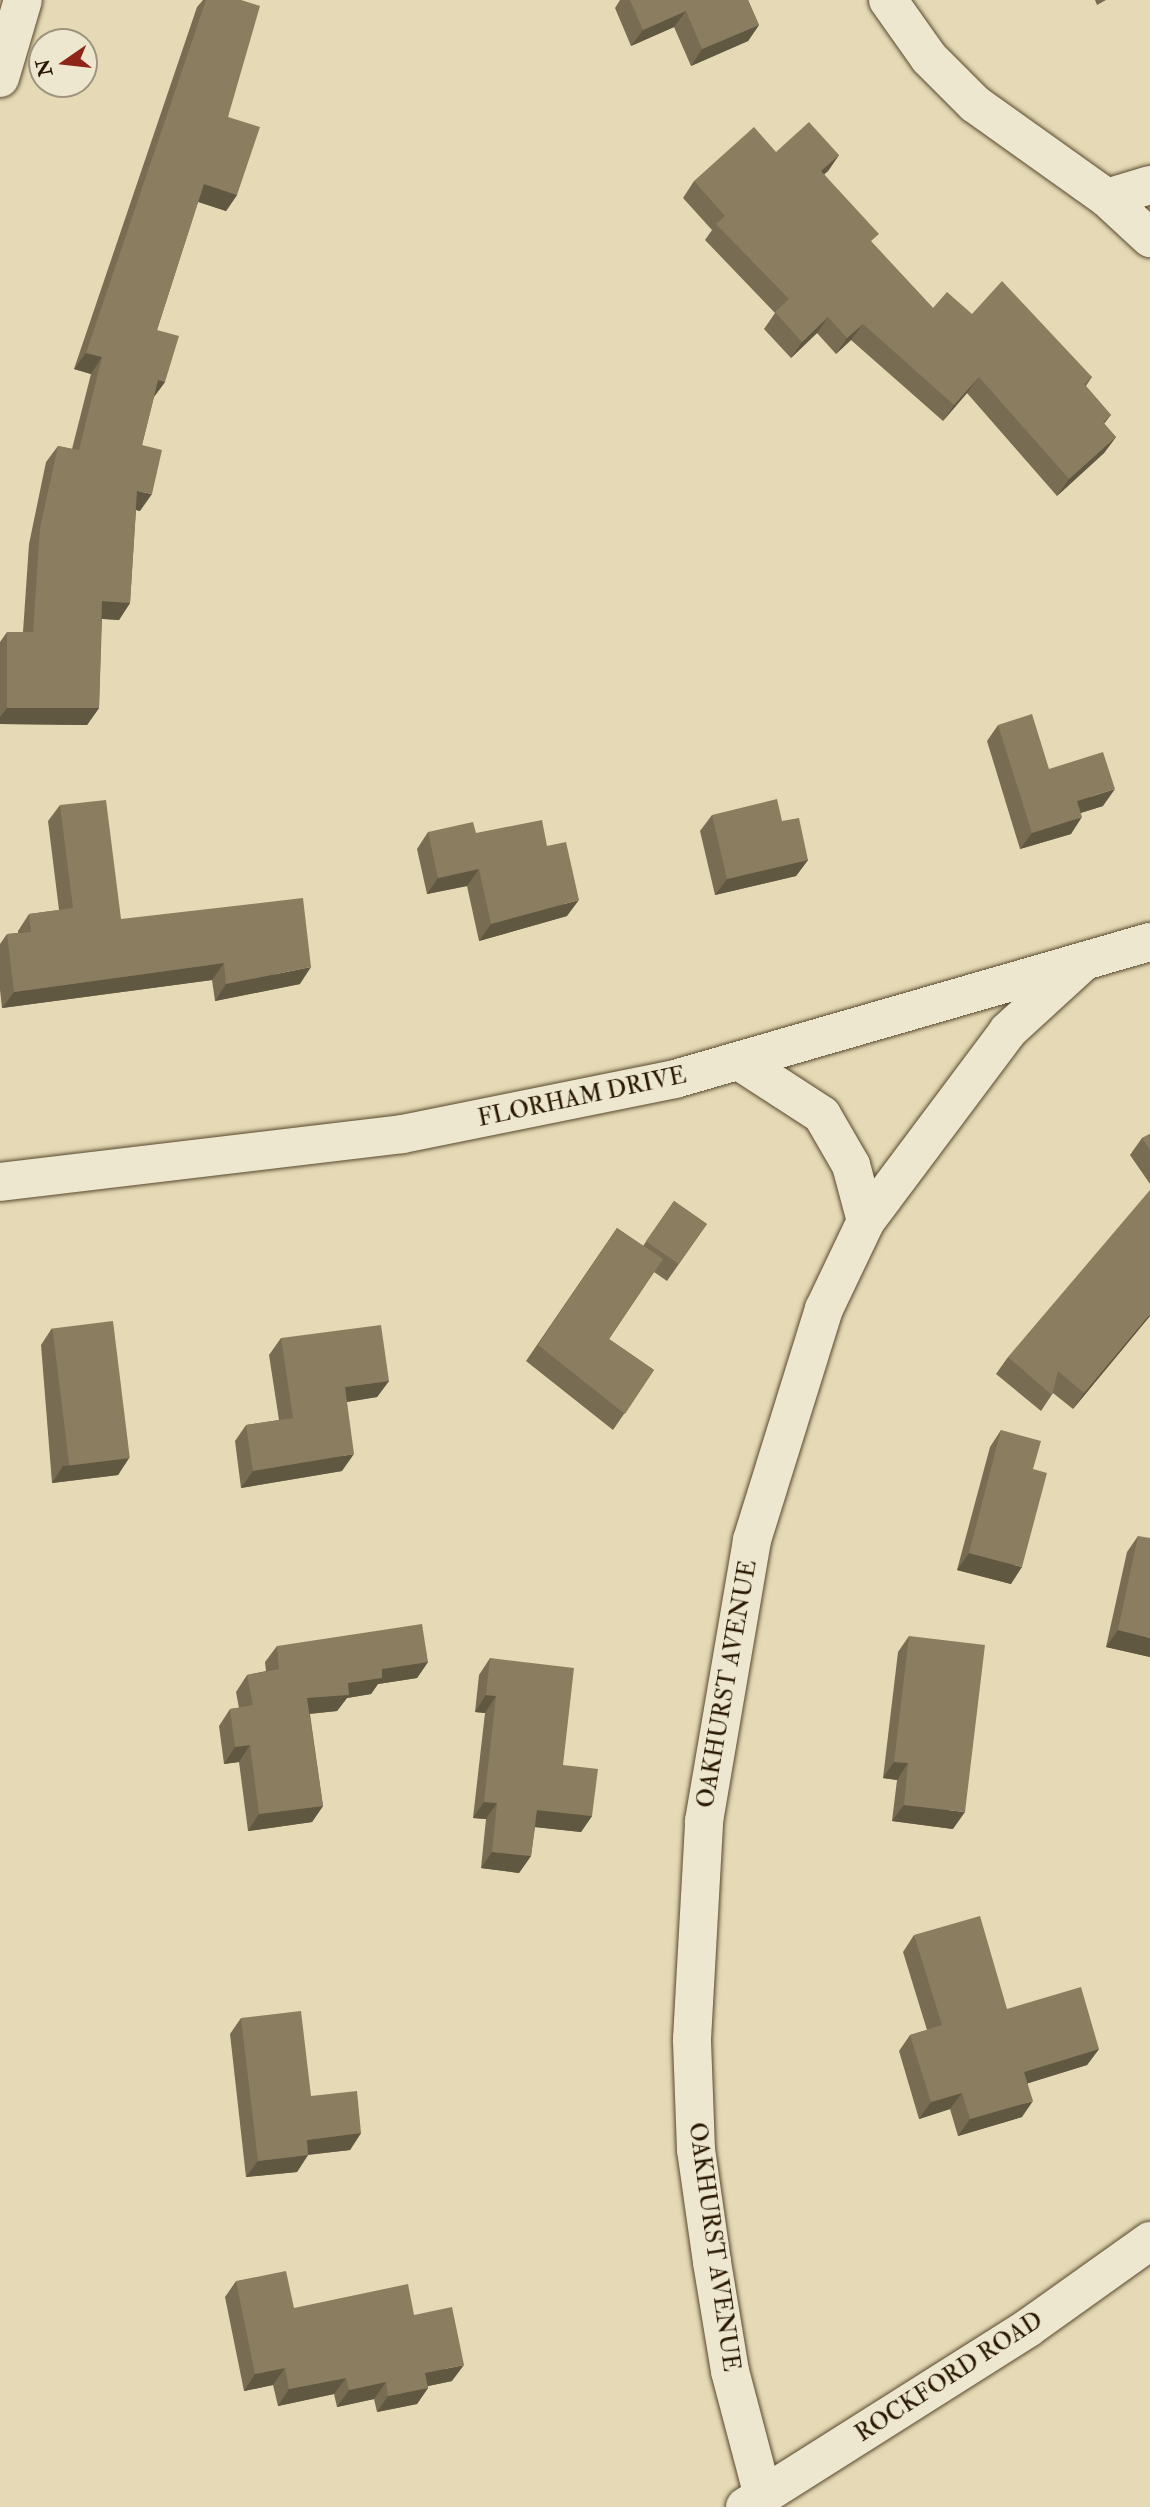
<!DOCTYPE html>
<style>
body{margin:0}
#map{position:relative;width:1150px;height:2507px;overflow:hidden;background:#e5dab5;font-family:"IM FELL Double Pica",serif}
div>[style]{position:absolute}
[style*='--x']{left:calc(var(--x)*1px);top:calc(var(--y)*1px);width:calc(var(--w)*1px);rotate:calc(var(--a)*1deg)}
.roads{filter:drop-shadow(0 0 2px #58482e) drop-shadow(0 0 2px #58482e)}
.minor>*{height:38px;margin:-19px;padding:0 19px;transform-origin:19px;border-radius:19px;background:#eee7cf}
.wall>*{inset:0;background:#786c52}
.shaded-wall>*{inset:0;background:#615842}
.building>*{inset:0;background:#8b7d5f;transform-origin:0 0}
span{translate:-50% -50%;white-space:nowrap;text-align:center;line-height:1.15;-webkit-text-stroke:5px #eee7cf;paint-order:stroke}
.street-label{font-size:24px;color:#291801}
.north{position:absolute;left:28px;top:28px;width:70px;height:70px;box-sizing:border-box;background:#eee7cf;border:2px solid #9f947d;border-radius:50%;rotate:256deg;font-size:19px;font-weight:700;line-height:28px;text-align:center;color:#291801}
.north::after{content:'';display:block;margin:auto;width:24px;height:32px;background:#8f2418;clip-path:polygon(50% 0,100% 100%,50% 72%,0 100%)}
</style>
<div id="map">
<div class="roads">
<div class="minor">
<i style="--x:888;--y:0;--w:71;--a:54.7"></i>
<i style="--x:929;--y:58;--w:65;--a:45"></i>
<i style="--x:975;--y:104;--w:162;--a:35.5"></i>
<i style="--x:1107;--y:198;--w:59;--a:42.9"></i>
<i style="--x:0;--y:78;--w:81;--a:-73.6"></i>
<i style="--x:1107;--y:198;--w:45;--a:-16.8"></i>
<i style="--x:739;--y:1061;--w:99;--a:33"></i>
<i style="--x:822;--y:1115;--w:58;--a:59.9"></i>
<i style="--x:851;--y:1165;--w:58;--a:75"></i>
<i style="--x:0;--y:1182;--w:405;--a:-6.8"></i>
<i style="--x:402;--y:1134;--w:278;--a:-11.4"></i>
<i style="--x:675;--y:1079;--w:494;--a:-16.1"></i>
<i style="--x:763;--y:2496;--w:129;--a:-104.8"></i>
<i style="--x:730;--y:2371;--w:110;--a:-99.4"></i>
<i style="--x:712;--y:2262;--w:113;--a:-98.1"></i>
<i style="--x:696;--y:2150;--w:111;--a:-92.1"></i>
<i style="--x:692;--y:2039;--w:218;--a:-86.8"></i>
<i style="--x:704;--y:1821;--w:285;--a:-80.3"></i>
<i style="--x:752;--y:1540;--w:242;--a:-72.7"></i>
<i style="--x:824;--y:1309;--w:98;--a:-64.5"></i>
<i style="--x:866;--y:1221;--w:237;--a:-53.2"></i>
<i style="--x:1008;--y:1031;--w:99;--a:-42.5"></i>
<i style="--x:745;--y:2507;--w:335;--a:-32.3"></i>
<i style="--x:1028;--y:2328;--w:150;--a:-35.5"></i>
</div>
</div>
<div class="wall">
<i style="clip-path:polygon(203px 0,241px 0,228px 117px,237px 195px,226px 211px,198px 202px,157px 330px,165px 382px,154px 397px,142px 445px,140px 511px,136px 510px,130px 603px,119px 620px,102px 619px,99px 708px,87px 725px,0 724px,0 642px,7px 632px,23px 632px,29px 544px,46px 462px,58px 446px,72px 449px,91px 374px,74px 369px,197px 7px)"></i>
<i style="clip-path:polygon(620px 0,748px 0,759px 25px,748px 41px,691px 66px,674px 27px,631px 46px,615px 8px)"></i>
<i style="clip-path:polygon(1095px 0,1106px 0,1097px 5px)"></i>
<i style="clip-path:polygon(776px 152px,839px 155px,828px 171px,824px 174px,872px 243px,933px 308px,972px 314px,1092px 377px,1086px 386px,1111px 415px,1104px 424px,1116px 437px,1104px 453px,1057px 496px,967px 393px,943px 421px,851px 340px,836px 354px,817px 333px,791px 358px,764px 329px,775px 313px,705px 240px,712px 230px,683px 198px,694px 181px)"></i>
<i style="clip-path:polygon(998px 725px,1049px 769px,1103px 806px,1080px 813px,1071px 834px,1020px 849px,987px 741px)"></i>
<i style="clip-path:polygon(60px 805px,121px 919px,300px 984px,215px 1001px,212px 980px,2px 1008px,0 990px,0 944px,7px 934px,18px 933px,18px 931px,29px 914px,59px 910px,48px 821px)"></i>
<i style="clip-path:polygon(712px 815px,782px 821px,808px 860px,796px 876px,715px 895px,700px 831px)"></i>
<i style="clip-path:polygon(428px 832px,476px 833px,547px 846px,567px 916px,479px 941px,467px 886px,427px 894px,417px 849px)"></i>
<i style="clip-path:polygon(1150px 1134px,1150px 1184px,1130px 1155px,1142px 1138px)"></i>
<i style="clip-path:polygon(674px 1201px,707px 1224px,667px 1281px,654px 1272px,609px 1339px,654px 1370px,613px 1430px,526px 1361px,617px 1228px,643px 1246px)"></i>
<i style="clip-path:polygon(1150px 1316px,1073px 1409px,1053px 1393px,1041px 1411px,996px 1374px,1008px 1357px)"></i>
<i style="clip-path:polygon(52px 1328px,129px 1458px,118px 1475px,52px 1483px,41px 1345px)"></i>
<i style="clip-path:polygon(281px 1338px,389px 1381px,377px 1397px,347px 1402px,342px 1471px,241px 1488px,235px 1441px,246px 1425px,279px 1420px,269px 1355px)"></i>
<i style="clip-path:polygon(1001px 1430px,1033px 1469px,1011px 1584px,957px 1570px,990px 1447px)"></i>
<i style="clip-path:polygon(1138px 1536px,1150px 1657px,1106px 1647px,1127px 1552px)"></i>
<i style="clip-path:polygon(909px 1636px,953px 1829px,892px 1821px,897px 1780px,883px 1778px,898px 1652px)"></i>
<i style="clip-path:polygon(277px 1646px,428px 1662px,417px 1678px,378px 1684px,371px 1694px,347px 1698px,337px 1711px,310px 1714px,323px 1806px,312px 1822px,248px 1831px,239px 1762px,224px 1764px,219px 1726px,230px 1709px,239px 1708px,236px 1692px,247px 1675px,266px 1671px,265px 1662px)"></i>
<i style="clip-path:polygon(490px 1658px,563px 1765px,592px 1816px,581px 1832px,535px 1827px,531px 1856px,519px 1873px,481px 1868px,486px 1819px,473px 1818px,485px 1713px,475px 1712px,479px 1675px)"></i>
<i style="clip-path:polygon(914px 1935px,1007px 2009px,1099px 2049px,1087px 2065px,1028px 2083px,1022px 2117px,958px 2136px,950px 2109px,919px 2119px,899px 2051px,910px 2035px,927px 2030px,903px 1952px)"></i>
<i style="clip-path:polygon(241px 2018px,311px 2096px,361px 2133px,350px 2150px,308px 2155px,297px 2172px,246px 2177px,230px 2034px)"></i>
<i style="clip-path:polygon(236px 2281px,294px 2308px,414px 2315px,452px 2381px,428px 2386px,428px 2388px,417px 2404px,377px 2412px,374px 2399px,337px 2407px,334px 2394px,278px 2406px,273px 2385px,244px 2391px,225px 2297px)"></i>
</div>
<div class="shaded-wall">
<i style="clip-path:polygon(686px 11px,674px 27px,631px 46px,643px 30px)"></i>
<i style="clip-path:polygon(759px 25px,748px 41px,691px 66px,702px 49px)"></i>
<i style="clip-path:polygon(839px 155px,828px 171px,810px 187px,821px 171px)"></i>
<i style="clip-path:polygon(204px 184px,237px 195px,226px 211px,193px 200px)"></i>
<i style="clip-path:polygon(828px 317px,817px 333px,791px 358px,802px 342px)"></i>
<i style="clip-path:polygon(863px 324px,851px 340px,836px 354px,847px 338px)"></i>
<i style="clip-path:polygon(86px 353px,102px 357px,91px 374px,74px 369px)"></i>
<i style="clip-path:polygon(979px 377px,967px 393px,943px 421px,954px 405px)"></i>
<i style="clip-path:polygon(158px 380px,165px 382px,153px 398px)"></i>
<i style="clip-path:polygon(1116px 437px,1104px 453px,1057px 496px,1069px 479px)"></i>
<i style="clip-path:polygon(137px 491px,152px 494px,140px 511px,125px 507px)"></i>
<i style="clip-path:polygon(102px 601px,130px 603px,119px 620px,91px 618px)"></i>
<i style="clip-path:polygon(7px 708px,99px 708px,87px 725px,0 724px,0 717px)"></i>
<i style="clip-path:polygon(1115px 789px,1103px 806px,1065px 818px,1077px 801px)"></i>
<i style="clip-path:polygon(1082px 817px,1071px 834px,1020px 849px,1032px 833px)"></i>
<i style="clip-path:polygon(808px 860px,796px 876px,715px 895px,727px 879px)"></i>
<i style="clip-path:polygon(479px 869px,467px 886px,427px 894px,438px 878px)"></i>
<i style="clip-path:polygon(579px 900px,567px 916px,479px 941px,491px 924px)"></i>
<i style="clip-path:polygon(224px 963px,212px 980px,2px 1008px,14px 992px)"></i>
<i style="clip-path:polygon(311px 967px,300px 984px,215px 1001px,226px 984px)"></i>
<i style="clip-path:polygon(1150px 1314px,1150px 1316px,1073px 1409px,1084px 1393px)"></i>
<i style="clip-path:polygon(389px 1381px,377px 1397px,333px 1404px,345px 1387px)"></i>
<i style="clip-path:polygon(354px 1454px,342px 1471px,241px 1488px,253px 1471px)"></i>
<i style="clip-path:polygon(129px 1458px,118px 1475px,52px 1483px,63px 1466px)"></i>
<i style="clip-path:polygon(969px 1553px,1022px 1567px,1011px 1584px,957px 1570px)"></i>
<i style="clip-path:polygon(1118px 1630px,1150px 1638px,1150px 1657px,1106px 1647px)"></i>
<i style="clip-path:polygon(428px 1662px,417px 1678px,378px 1684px,371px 1694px,347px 1698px,337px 1711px,296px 1715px,307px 1698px,348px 1683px,382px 1669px)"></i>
<i style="clip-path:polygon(486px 1695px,496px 1696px,485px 1713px,475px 1712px)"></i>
<i style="clip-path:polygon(250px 1745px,239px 1762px,224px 1764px,235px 1747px)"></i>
<i style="clip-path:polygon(894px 1762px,908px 1763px,897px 1780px,883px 1778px)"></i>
<i style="clip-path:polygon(484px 1802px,497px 1803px,486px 1819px,473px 1818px)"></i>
<i style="clip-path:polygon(904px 1805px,965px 1812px,953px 1829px,892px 1821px)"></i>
<i style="clip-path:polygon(323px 1806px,312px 1822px,248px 1831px,259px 1814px)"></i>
<i style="clip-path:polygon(537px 1810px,592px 1816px,581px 1832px,525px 1826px)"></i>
<i style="clip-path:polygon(492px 1852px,531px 1856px,519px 1873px,481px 1868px)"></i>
<i style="clip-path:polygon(1099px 2049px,1087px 2065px,1013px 2088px,1024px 2072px)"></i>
<i style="clip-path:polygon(962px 2093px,950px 2109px,919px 2119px,931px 2102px)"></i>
<i style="clip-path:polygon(1033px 2101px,1022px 2117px,958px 2136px,970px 2119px)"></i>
<i style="clip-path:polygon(361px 2133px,350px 2150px,295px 2156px,307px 2140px)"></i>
<i style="clip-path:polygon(308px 2155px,297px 2172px,246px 2177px,258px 2161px)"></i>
<i style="clip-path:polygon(464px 2365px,452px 2381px,414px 2389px,425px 2373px)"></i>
<i style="clip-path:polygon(285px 2368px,273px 2385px,244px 2391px,255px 2374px)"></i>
<i style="clip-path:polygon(346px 2378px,334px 2394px,278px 2406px,289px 2389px)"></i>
<i style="clip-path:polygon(386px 2382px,374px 2399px,337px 2407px,349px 2390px)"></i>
<i style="clip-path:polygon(428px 2388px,417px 2404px,377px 2412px,388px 2396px)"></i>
</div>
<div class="building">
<i style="clip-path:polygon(206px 0,241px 0,260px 6px,228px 117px,260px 127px,237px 195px,204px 184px,157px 330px,179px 336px,165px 382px,158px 380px,142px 445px,162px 450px,152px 494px,137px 491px,130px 603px,102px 601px,99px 708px,7px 708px,7px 632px,33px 632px,40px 528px,58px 446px,79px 450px,102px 357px,86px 353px)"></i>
<i style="clip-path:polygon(630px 0,748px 0,759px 25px,702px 49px,686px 11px,643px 30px)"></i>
<i style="clip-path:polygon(809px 122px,839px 155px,821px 171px,879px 234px,871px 241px,933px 308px,947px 292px,972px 314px,1002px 281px,1092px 377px,1084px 384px,1111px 415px,1103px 422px,1116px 437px,1069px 479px,979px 377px,954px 405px,863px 324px,847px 338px,828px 317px,802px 342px,775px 312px,789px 299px,716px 224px,725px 216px,694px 181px,754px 127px,776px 152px)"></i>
<i style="clip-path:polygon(1032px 714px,1049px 769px,1103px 752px,1115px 789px,1077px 801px,1082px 817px,1032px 833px,998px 725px)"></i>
<i style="clip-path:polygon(777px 799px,782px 821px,799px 818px,808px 860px,727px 879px,712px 815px)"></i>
<i style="clip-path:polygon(106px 800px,121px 919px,303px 898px,311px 967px,226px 984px,224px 963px,14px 992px,7px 934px,31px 932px,29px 914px,73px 908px,60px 805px)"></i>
<i style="clip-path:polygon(542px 820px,547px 846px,566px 842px,579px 900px,491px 924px,479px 869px,438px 878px,428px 832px,473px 822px,476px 833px)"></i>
<i style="clip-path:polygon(1150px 1134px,1150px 1150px,1142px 1138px)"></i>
<i style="clip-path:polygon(1150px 1190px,1150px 1314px,1084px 1393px,1058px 1371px,1052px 1395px,1008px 1357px)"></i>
<i style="left:674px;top:1201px;width:40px;height:49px;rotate:35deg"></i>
<i style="clip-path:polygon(617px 1228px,663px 1259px,609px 1339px,654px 1370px,625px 1414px,538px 1345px)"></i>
<i style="left:113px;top:1321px;width:138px;height:61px;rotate:83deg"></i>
<i style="clip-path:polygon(381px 1325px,389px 1381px,345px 1387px,354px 1454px,253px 1471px,246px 1425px,293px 1418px,281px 1338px)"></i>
<i style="clip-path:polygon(1001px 1430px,1041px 1441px,1033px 1469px,1047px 1473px,1022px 1567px,969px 1553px)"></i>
<i style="clip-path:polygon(1138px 1536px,1150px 1538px,1150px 1638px,1118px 1630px)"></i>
<i style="clip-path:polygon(422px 1624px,428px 1662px,382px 1669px,382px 1678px,348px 1683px,349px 1695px,307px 1698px,323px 1806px,259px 1814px,250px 1745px,235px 1747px,230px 1709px,253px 1705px,247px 1675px,279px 1669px,277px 1646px)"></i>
<i style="clip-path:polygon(909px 1636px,985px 1645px,965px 1812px,904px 1805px,908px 1763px,894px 1762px)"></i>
<i style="clip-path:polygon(490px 1658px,574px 1668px,563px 1765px,598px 1769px,592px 1816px,537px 1810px,531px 1856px,492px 1852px,497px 1803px,484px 1802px,496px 1696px,486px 1695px)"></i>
<i style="clip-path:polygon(980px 1916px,1007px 2009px,1081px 1987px,1099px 2049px,1024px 2072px,1033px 2101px,970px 2119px,962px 2093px,931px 2102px,910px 2035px,942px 2025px,914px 1935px)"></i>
<i style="clip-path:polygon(301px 2011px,311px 2096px,357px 2091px,361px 2133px,307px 2140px,308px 2155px,258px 2161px,241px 2018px)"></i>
<i style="clip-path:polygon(286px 2271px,294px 2308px,408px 2284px,414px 2315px,452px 2307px,464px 2365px,425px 2373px,428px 2388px,388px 2396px,386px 2382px,349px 2390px,346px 2378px,289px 2389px,285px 2368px,255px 2374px,236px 2281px)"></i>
</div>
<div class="street-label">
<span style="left:582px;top:1097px;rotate:-12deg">FLORHAM DRIVE</span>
<span style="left:727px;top:1684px;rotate:-80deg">OAKHURST AVENUE</span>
<span style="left:714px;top:2247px;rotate:82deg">OAKHURST AVENUE</span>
<span style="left:949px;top:2377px;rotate:-33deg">ROCKFORD ROAD</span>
</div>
<div class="north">N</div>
</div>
